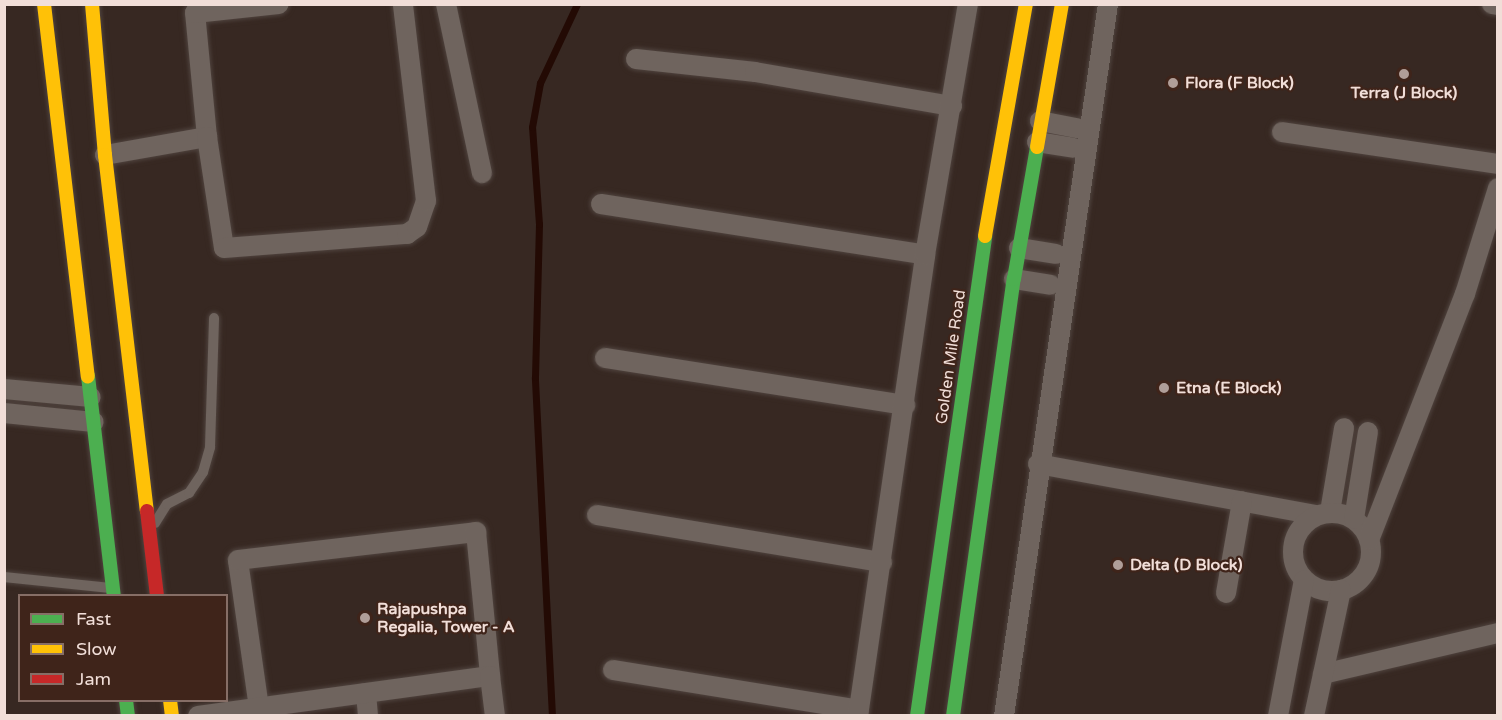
<!DOCTYPE html>
<style>
body{margin:0}
#map{position:relative;width:1502px;height:720px;overflow:hidden;background:#372822;font-family:"Varela Round",sans-serif}
div>[style]{position:absolute}
[style*='--x']{left:calc(var(--x)*1px);top:calc(var(--y)*1px);width:calc(var(--w)*1px);rotate:calc(var(--a)*1deg)}
.stream>*{height:7px;margin:-3.5px;padding:0 3.5px;transform-origin:3.5px;border-radius:3.5px;background:#230a04}
.roads{filter:drop-shadow(0 0 2px #4f433e) drop-shadow(0 0 2px #4f433e)}
.lane>*{height:10px;margin:-5px;padding:0 5px;transform-origin:5px;border-radius:5px;background:#6f645e}
.street>*{height:20px;margin:-10px;padding:0 10px;transform-origin:10px;border-radius:10px;background:#6f645e}
.street>.ring{margin:-10px;padding:0;box-sizing:content-box;background:none;border:20px solid #6f645e;border-radius:50%}
.fast>*{height:14px;margin:-7px;padding:0 7px;transform-origin:7px;border-radius:7px;background:#4caf50}
.slow>*{height:14px;margin:-7px;padding:0 7px;transform-origin:7px;border-radius:7px;background:#ffc107}
.jam>*{height:14px;margin:-7px;padding:0 7px;transform-origin:7px;border-radius:7px;background:#c62828}
.dots>*{width:16px;height:16px;translate:-50% -50%;box-sizing:border-box;border:3px solid #3f241a;border-radius:50%}
span{translate:-50% -50%;white-space:nowrap;text-align:center;line-height:1.15;-webkit-text-stroke:4.5px #3f241a;paint-order:stroke}
.poi-label{font-size:16px;color:#f1ded8;font-weight:700}
.left{translate:0 -50%;text-align:left}
.street-label{font-size:16px;color:#f1ded8}
.frame{position:absolute;inset:0;border:6px solid #f1ded8;pointer-events:none}
.legend{position:absolute;left:18px;top:594px;width:210px;height:108px;box-sizing:border-box;background:#3f241a;border:2px solid #866e66;margin:0;padding:8px 10px;list-style:none;font-size:18px;color:#f1ded8}
.legend li{display:flex;align-items:center;gap:12px;height:30px}
.legend b{width:30px;border:2px solid #866e66}
</style>
<div id="map">
<div class="stream">
<i style="--x:552;--y:716;--w:339;--a:-92.9"></i>
<i style="--x:535;--y:377;--w:153;--a:-88.5"></i>
<i style="--x:539;--y:224;--w:97;--a:-94.1"></i>
<i style="--x:532;--y:127;--w:45;--a:-79.7"></i>
<i style="--x:540;--y:83;--w:87;--a:-64.9"></i>
</div>
<div class="roads">
<div class="lane">
<i style="--x:155;--y:523;--w:22;--a:-58"></i>
<i style="--x:167;--y:504;--w:25;--a:-27"></i>
<i style="--x:189;--y:493;--w:25;--a:-56"></i>
<i style="--x:203;--y:472;--w:26;--a:-74"></i>
<i style="--x:210;--y:447;--w:129;--a:-88.2"></i>
<i style="--x:4;--y:577;--w:107;--a:5.9"></i>
</div>
<div class="street">
<i style="--x:446;--y:4;--w:173;--a:78"></i>
<i style="--x:1492;--y:4;--w:6;--a:9"></i>
<i style="--x:636;--y:59;--w:120;--a:6.2"></i>
<i style="--x:755;--y:72;--w:200;--a:9.8"></i>
<i style="--x:1040;--y:121;--w:38;--a:11"></i>
<i style="--x:1282;--y:132;--w:218;--a:8.4"></i>
<i style="--x:207;--y:137;--w:125;--a:-95.5"></i>
<i style="--x:195;--y:13;--w:84;--a:-6.1"></i>
<i style="--x:1037;--y:142;--w:36;--a:9"></i>
<i style="--x:105;--y:155;--w:104;--a:-10"></i>
<i style="--x:207;--y:137;--w:112;--a:81.3"></i>
<i style="--x:224;--y:248;--w:184;--a:-4.4"></i>
<i style="--x:407;--y:234;--w:12;--a:-35"></i>
<i style="--x:417;--y:227;--w:28;--a:-71"></i>
<i style="--x:426;--y:201;--w:198;--a:-96.7"></i>
<i style="--x:601;--y:204;--w:328;--a:8.9"></i>
<i style="--x:1019;--y:248;--w:37;--a:9"></i>
<i style="--x:1014;--y:279;--w:37;--a:9"></i>
<i style="--x:605;--y:358;--w:304;--a:8.9"></i>
<i style="--x:4;--y:389;--w:87;--a:5.3"></i>
<i style="--x:4;--y:413;--w:90;--a:5.7"></i>
<i style="--x:1038;--y:464;--w:284;--a:10.4"></i>
<i style="--x:1330;--y:512;--w:85;--a:-80.5"></i>
<i class="ring" style="left:1293px;top:513px;width:58px;height:58px"></i>
<i style="--x:597;--y:515;--w:289;--a:9.4"></i>
<i style="--x:1354;--y:519;--w:88;--a:-80.9"></i>
<i style="--x:1369;--y:540;--w:264;--a:-68.7"></i>
<i style="--x:1465;--y:294;--w:111;--a:-72.7"></i>
<i style="--x:1226;--y:593;--w:93;--a:-80.1"></i>
<i style="--x:613;--y:670;--w:249;--a:9.2"></i>
<i style="--x:1323;--y:674;--w:180;--a:-13.2"></i>
<i style="--x:366;--y:693;--w:23;--a:85"></i>
<i style="--x:259;--y:708;--w:149;--a:-98.1"></i>
<i style="--x:238;--y:560;--w:240;--a:-6.7"></i>
<i style="--x:476;--y:532;--w:145;--a:84.4"></i>
<i style="--x:198;--y:716;--w:295;--a:-7.8"></i>
<i style="--x:490;--y:676;--w:40;--a:82.9"></i>
<i style="--x:858;--y:716;--w:466;--a:-81.7"></i>
<i style="--x:925;--y:255;--w:255;--a:-80.3"></i>
<i style="--x:1004;--y:716;--w:720;--a:-81.69"></i>
<i style="--x:1278;--y:716;--w:138;--a:-79.2"></i>
<i style="--x:1314;--y:716;--w:129;--a:-77.9"></i>
</div>
<div class="fast">
<i style="--x:88;--y:376;--w:222;--a:83.3"></i>
<i style="--x:126;--y:700;--w:16;--a:83"></i>
<i style="--x:917;--y:716;--w:485;--a:-81.9"></i>
<i style="--x:953;--y:716;--w:441;--a:-82.1"></i>
<i style="--x:1014;--y:279;--w:134;--a:-80.1"></i>
</div>
<div class="slow">
<i style="--x:44;--y:4;--w:375;--a:83.3"></i>
<i style="--x:92;--y:4;--w:152;--a:85.1"></i>
<i style="--x:105;--y:155;--w:358;--a:83.3"></i>
<i style="--x:1037;--y:147;--w:145;--a:-80.1"></i>
<i style="--x:985;--y:236;--w:236;--a:-80"></i>
<i style="--x:170;--y:700;--w:16;--a:83"></i>
</div>
<div class="jam">
<i style="--x:147;--y:511;--w:86;--a:83.3"></i>
</div>
</div>
<div class="dots">
<i style="left:1404px;top:74px;background:#b09e98"></i>
<i style="left:1173px;top:83px;background:#b09e98"></i>
<i style="left:1164px;top:388px;background:#b09e98"></i>
<i style="left:1118px;top:565px;background:#b09e98"></i>
<i style="left:365px;top:618px;background:#b09e98"></i>
</div>
<div class="poi-label">
<span class="left" style="left:1185px;top:83px">Flora (F Block)</span>
<span style="left:1404px;top:93px">Terra (J Block)</span>
<span class="left" style="left:1176px;top:388px">Etna (E Block)</span>
<span class="left" style="left:1130px;top:565px">Delta (D Block)</span>
<span class="left" style="left:377px;top:618px">Rajapushpa<br>Regalia, Tower - A</span>
</div>
<div class="street-label">
<span style="left:951px;top:357px;rotate:-82deg">Golden Mile Road</span>
</div>
<div class="frame"></div>
<ul class="legend">
<li><b style="height:8px;background:#4caf50"></b>Fast</li>
<li><b style="height:8px;background:#ffc107"></b>Slow</li>
<li><b style="height:8px;background:#c62828"></b>Jam</li>
</ul>
</div>
